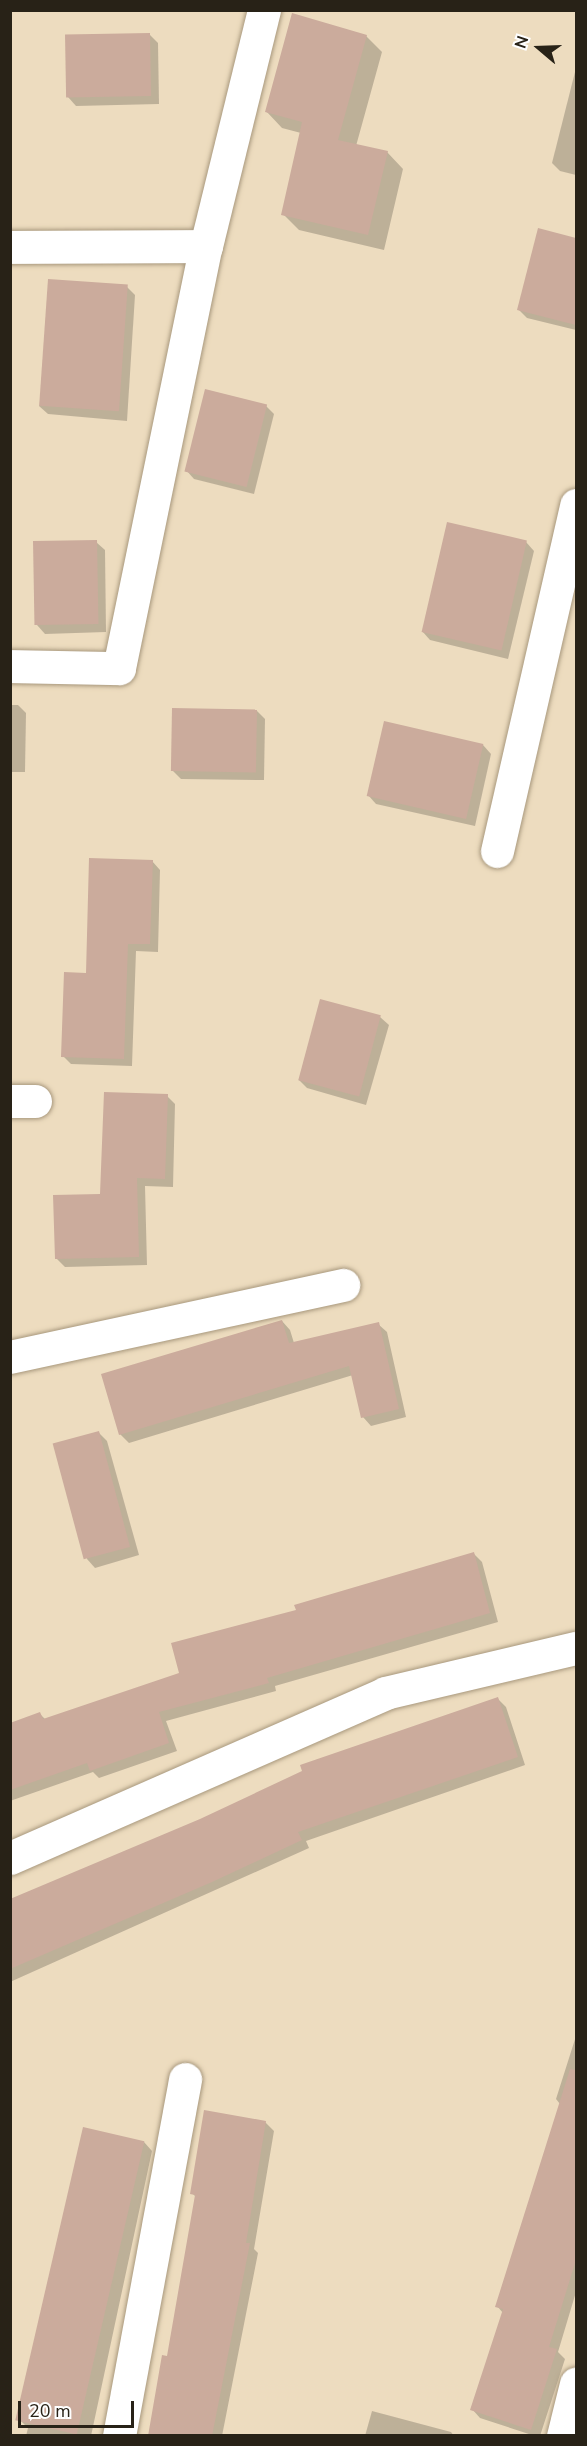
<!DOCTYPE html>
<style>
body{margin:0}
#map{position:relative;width:587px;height:2446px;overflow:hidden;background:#eddcbf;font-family:"Nunito Sans",sans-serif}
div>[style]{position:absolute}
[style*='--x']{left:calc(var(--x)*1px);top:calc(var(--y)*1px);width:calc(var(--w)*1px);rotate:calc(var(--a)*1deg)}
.shadow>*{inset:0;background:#0003}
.building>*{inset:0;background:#cbab9c;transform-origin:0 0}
.roads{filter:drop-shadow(0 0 2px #a8987d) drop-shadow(0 0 2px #a8987d)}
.minor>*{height:33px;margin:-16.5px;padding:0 16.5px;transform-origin:16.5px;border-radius:16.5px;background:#fff}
span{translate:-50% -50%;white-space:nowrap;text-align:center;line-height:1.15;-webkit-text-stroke:6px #fff;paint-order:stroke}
.frame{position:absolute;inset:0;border:12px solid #282217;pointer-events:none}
.north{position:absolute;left:509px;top:18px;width:60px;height:60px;-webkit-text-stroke:4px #fff;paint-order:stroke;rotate:289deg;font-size:16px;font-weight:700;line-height:24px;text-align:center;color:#282217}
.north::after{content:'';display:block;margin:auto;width:21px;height:27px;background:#282217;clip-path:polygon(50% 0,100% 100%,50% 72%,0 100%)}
.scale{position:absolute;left:18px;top:2401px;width:116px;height:27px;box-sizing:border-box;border:3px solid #282217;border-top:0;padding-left:8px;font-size:18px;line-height:21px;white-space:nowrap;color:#282217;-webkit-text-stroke:4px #fff;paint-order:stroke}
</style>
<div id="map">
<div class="shadow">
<i style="clip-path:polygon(149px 34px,158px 43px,159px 104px,76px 106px,68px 97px)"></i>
<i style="clip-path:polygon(366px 36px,382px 52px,356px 146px,387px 152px,403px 169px,384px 250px,299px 230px,283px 214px,301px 133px,282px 128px,266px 111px)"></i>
<i style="clip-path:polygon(576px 68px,576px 175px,560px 171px,552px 163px)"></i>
<i style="clip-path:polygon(539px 230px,576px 239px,576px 330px,527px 318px,518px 309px)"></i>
<i style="clip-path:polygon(127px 287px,135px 295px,127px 421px,48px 414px,39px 406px)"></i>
<i style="clip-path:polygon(266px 406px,274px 414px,254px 494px,194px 479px,186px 470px)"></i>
<i style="clip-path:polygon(96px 542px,105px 550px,106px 632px,45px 634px,37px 625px)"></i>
<i style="clip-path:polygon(526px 542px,534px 551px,508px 659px,430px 640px,422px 631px)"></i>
<i style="clip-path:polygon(10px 705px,18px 705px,26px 713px,25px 772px,10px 772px)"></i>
<i style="clip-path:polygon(256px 710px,265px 719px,264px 780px,181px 779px,173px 771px)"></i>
<i style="clip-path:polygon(483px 745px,491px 754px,475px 826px,376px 804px,368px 795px)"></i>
<i style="clip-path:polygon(152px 861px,160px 870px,158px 952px,136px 951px,132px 1066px,71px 1064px,63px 1056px,87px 974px)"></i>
<i style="clip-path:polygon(380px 1017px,389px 1025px,366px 1105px,307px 1088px,299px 1080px)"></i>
<i style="clip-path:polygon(167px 1096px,175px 1104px,173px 1187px,145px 1186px,147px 1265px,65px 1267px,56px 1258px)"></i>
<i style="clip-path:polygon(282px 1321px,290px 1330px,294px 1343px,378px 1324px,387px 1332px,406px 1417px,371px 1426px,363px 1417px,353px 1375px,129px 1443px,120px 1434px)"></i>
<i style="clip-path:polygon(99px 1433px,107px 1441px,139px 1555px,95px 1568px,87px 1559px)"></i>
<i style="clip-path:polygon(474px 1554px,482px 1562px,498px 1622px,275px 1686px,276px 1691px,166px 1721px,177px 1751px,99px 1778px,93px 1772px,10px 1801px,10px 1724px,40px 1714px,46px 1720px,180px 1674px,298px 1611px)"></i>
<i style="clip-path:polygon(497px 1698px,506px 1707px,525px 1765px,306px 1841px,309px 1848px,10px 1982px,10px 1903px)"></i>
<i style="clip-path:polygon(576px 2036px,576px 2292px,558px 2352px,565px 2359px,540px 2436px,535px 2436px,480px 2418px,472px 2409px,503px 2313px,497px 2306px,560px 2104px,556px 2099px)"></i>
<i style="clip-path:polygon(265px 2122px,274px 2131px,254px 2249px,258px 2253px,222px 2436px,150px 2436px,168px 2357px,196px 2197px,192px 2193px)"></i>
<i style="clip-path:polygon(144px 2142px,152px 2151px,91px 2436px,26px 2436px,28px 2428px,21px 2421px)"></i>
<i style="clip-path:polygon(372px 2411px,451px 2432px,454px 2436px,365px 2436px)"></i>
</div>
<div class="building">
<i style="clip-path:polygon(292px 13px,367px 35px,338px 140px,388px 151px,368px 235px,281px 215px,302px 122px,265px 112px)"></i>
<i style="left:150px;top:33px;width:63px;height:85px;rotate:89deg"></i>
<i style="clip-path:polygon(538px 228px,576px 238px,576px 325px,517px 310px)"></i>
<i style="left:48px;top:279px;width:80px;height:127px;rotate:4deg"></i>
<i style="left:205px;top:389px;width:64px;height:85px;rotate:14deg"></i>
<i style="left:447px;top:522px;width:82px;height:113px;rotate:13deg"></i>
<i style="left:97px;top:540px;width:84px;height:64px;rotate:89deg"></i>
<i style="left:172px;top:708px;width:85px;height:63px;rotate:1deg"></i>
<i style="left:384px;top:721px;width:102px;height:77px;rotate:13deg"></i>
<i style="clip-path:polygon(89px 858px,153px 860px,150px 944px,128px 944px,124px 1059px,61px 1057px,64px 972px,86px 973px)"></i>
<i style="left:320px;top:999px;width:63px;height:84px;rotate:15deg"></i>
<i style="clip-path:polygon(104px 1092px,168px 1094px,165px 1179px,137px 1178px,139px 1257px,55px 1259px,53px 1195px,100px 1194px)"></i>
<i style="clip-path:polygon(282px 1320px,289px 1343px,379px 1322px,399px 1409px,361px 1418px,349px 1366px,119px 1435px,101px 1374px)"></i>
<i style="left:99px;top:1431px;width:120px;height:48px;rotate:75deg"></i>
<i style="clip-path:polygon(474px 1552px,490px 1613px,267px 1678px,269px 1683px,159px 1712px,169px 1743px,90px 1771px,87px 1763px,10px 1790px,10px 1723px,40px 1712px,43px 1719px,179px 1673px,171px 1643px,296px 1610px,294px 1605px)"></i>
<i style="clip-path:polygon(498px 1697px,518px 1757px,298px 1832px,302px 1840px,212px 1882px,10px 1969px,10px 1899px,200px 1819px,302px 1771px,300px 1765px)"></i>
<i style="clip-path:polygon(570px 2069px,576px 2070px,576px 2260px,549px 2347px,557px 2349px,531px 2430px,470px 2410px,503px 2309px,495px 2307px)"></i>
<i style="clip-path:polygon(204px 2110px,266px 2121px,246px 2243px,250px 2243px,212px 2436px,148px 2436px,162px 2355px,167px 2356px,195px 2195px,190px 2194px)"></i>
<i style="left:83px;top:2127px;width:63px;height:301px;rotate:13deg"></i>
</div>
<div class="roads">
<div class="minor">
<i style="--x:10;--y:247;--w:196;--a:-0.3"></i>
<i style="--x:10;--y:666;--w:109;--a:1.1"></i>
<i style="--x:119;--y:668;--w:431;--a:-78.4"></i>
<i style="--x:206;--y:246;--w:243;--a:-76.2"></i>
<i style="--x:497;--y:851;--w:355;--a:-77.1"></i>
<i style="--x:10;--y:1101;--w:25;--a:0"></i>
<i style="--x:10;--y:1357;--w:341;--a:-12.2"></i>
<i style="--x:10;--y:1858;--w:410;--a:-23.7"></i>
<i style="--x:385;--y:1693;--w:196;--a:-13.3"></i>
<i style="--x:119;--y:2436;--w:363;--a:-79.5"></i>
<i style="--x:563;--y:2436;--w:54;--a:-76"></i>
</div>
</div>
<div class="frame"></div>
<div class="north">N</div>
<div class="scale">20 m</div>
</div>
